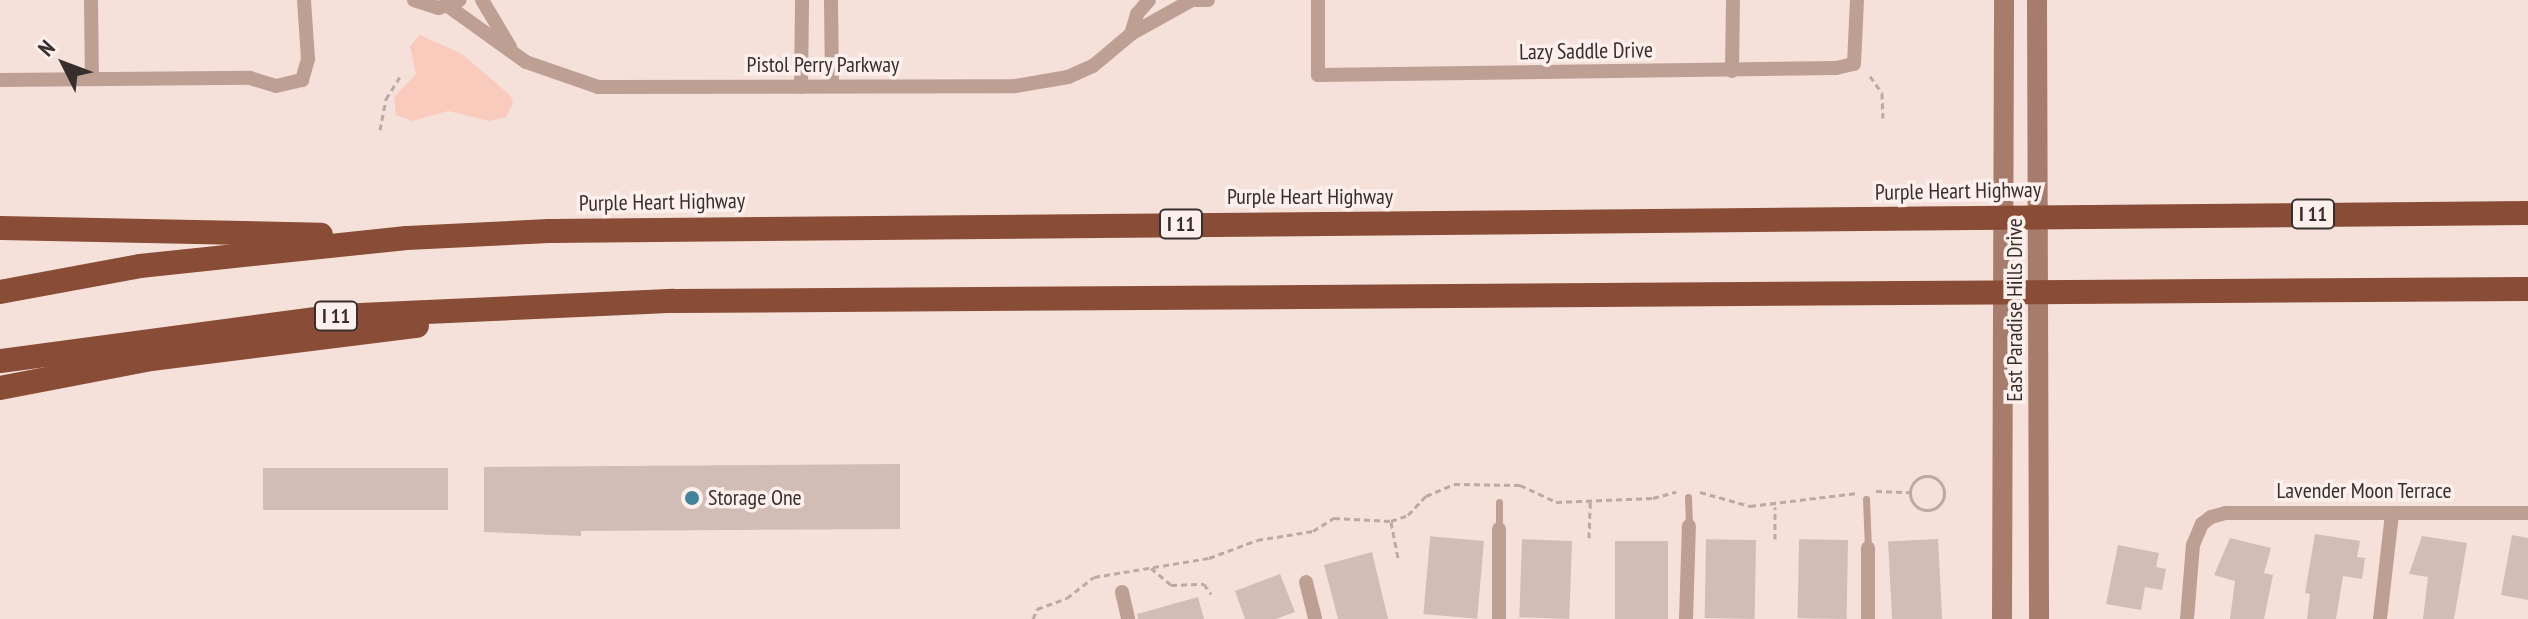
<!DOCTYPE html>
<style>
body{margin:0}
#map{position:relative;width:2528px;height:619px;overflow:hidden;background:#f5e1da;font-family:"PT Sans Narrow",sans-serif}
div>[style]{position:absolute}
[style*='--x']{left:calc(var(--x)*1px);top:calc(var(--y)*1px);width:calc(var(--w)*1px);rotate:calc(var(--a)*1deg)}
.green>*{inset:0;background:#f9cbbc}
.building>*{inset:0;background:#d1bdb6;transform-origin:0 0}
.path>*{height:3px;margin-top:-1.5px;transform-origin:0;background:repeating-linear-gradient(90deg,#baa9a4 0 6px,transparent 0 10px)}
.path>.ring{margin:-1.5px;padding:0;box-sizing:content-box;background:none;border:3px solid #baa9a4;border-radius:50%}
.lane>*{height:7px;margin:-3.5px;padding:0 3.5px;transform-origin:3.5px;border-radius:3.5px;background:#be9f94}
.street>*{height:14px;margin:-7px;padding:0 7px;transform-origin:7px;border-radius:7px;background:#be9f94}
.secondary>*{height:20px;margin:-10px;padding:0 10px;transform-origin:10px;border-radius:10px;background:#a87c6c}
.highway>*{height:24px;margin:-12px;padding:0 12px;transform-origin:12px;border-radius:12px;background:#894c36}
.dots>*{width:22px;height:22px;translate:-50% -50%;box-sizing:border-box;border:4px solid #fdf0ec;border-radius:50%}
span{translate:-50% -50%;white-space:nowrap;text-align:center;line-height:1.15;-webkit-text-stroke:7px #fdf0ec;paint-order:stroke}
.shield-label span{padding:2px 6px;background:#fdf0ec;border:2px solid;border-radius:6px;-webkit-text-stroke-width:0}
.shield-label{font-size:20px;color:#372f2d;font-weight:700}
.street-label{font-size:22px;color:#372f2d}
.poi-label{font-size:22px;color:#372f2d}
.left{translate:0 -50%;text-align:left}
.north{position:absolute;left:24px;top:24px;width:80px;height:80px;-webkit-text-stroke:6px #fdf0ec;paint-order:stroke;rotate:312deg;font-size:22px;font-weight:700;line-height:32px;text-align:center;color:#372f2d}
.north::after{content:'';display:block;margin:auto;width:28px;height:36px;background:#372f2d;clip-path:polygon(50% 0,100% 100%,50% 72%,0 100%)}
</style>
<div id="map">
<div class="green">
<i style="clip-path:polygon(420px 35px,462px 54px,510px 95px,513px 103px,506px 117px,490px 121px,448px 111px,412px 121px,396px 115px,394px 97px,416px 74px,410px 46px)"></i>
</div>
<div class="building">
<i style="clip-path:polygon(900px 464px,900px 529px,581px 531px,581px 536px,484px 532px,484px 467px)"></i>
<i style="left:263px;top:468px;width:185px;height:42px"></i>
<i style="clip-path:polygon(2315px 534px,2360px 541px,2357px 557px,2365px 558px,2362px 579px,2343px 576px,2336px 619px,2307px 619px,2310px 594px,2305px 593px)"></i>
<i style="clip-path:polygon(2512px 535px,2528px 538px,2528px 600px,2501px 595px)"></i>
<i style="clip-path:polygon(2422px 536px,2467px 543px,2454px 619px,2423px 619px,2428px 577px,2409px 574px)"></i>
<i style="clip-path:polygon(2230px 538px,2271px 548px,2264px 573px,2273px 575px,2264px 619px,2230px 619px,2235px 581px,2214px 575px)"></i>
<i style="left:1938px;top:539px;width:80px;height:50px;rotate:87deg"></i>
<i style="left:1756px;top:540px;width:79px;height:50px;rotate:91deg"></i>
<i style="left:1848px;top:540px;width:79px;height:49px;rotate:91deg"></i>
<i style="left:1484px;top:541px;width:78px;height:54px;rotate:95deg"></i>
<i style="left:1572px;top:541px;width:78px;height:50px;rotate:92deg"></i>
<i style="left:1615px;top:541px;width:53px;height:78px"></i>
<i style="clip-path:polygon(2118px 545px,2159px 553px,2156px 567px,2166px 569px,2162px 590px,2145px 587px,2141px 610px,2106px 604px)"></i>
<i style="clip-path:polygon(1372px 552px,1388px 619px,1338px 619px,1324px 565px)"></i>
<i style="clip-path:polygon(1280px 574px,1295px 612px,1276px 619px,1245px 619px,1235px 591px)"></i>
<i style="clip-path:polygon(1198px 597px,1204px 619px,1138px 619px,1137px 614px)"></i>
</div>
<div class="path">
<i style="--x:1870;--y:76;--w:21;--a:55"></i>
<i style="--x:1882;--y:93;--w:25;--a:88"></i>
<i style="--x:380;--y:130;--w:32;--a:-79"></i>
<i style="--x:386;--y:99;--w:26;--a:-58"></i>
<i class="ring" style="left:1910px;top:476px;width:31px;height:31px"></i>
<i style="--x:1876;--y:491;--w:35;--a:2"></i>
<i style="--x:1700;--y:492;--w:52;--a:15.6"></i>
<i style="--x:1750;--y:506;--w:108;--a:-6.9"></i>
<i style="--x:1391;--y:522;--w:37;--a:79"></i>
<i style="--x:1589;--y:538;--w:37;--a:-88"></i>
<i style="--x:1775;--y:539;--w:32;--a:-90"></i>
<i style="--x:1151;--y:568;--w:26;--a:40"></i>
<i style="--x:1171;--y:585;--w:33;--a:-2"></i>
<i style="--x:1204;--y:584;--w:12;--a:55"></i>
<i style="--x:1033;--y:619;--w:11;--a:-68"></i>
<i style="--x:1037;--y:609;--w:32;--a:-20"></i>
<i style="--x:1067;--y:598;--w:34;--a:-38"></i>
<i style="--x:1094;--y:577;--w:117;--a:-9.4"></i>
<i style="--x:1209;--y:558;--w:51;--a:-20.6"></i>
<i style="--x:1257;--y:540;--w:57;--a:-9.1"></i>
<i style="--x:1313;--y:531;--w:25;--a:-32"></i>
<i style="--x:1334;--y:518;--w:57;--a:3"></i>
<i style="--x:1391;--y:521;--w:18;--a:-19"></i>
<i style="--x:1408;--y:515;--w:26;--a:-47"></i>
<i style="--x:1426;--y:496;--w:30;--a:-23"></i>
<i style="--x:1454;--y:484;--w:66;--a:0.9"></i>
<i style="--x:1520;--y:485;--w:40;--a:25"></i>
<i style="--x:1556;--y:502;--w:97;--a:-2.4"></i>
<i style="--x:1653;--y:498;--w:24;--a:-15"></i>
</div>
<div class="lane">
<i style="--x:1688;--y:497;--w:29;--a:88"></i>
<i style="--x:1866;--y:499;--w:49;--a:87.7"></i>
<i style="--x:1499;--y:502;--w:26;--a:90"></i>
</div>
<div class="street">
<i style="--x:91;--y:0;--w:79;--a:89.3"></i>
<i style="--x:414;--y:0;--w:26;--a:18"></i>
<i style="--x:439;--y:8;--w:22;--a:-21"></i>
<i style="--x:482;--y:0;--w:55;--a:59.2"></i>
<i style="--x:831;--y:0;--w:86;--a:89.3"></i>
<i style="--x:1186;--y:0;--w:22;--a:0"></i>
<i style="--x:1318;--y:0;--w:75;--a:90"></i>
<i style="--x:1318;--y:75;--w:518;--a:-0.77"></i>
<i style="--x:1836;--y:68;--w:18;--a:-13"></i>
<i style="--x:1854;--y:64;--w:64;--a:-87.3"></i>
<i style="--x:448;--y:6;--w:96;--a:35.7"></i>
<i style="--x:526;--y:62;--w:76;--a:19.1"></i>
<i style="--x:598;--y:87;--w:417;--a:-0.1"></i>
<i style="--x:1015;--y:86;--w:54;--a:-9.6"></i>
<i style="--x:1068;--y:77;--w:27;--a:-24"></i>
<i style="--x:1093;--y:66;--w:50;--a:-40.1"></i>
<i style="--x:1131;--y:34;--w:68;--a:-29.2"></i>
<i style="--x:1131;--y:34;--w:21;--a:-73"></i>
<i style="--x:1137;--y:14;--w:18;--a:-49"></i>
<i style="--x:1732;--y:71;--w:71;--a:-89.2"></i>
<i style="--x:0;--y:80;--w:250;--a:-0.5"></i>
<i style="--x:250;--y:78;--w:27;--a:17"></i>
<i style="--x:276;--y:86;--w:27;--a:-13"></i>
<i style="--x:302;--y:80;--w:22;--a:-74"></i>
<i style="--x:308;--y:59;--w:59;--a:-93.9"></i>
<i style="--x:801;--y:87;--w:87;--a:-89.3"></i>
<i style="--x:1868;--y:548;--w:71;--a:90"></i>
<i style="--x:1306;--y:582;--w:38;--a:76"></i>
<i style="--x:1122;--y:592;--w:28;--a:77"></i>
<i style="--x:1499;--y:619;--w:90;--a:-90"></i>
<i style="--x:1686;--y:619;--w:93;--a:-88.2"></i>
<i style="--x:2187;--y:619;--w:74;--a:-85.4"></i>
<i style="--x:2193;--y:545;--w:23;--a:-67"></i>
<i style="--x:2202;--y:524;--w:11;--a:-38"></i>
<i style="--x:2211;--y:517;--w:16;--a:-15"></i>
<i style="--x:2226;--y:513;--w:302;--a:0"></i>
<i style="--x:2380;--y:619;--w:107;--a:-83.5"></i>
</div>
<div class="secondary">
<i style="--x:2037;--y:0;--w:619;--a:89.81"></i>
<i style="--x:2002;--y:619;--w:619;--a:-89.81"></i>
</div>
<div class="highway">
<i style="--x:0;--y:228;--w:321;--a:1.2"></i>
<i style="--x:0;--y:292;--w:142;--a:-10.5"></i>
<i style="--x:140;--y:266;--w:268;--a:-6"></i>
<i style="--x:407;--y:238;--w:142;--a:-2.8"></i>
<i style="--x:549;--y:231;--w:1979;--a:-0.52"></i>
<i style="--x:0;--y:361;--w:341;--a:-7.6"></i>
<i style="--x:338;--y:316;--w:336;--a:-2.6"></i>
<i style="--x:674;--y:301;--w:1854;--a:-0.37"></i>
<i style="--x:0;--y:388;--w:154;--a:-10.9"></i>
<i style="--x:151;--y:359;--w:268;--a:-7.1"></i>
</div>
<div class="dots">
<i style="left:692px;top:498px;background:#438397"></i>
</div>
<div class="shield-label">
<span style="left:2313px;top:214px">I 11</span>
<span style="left:1181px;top:224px">I 11</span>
<span style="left:336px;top:316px">I 11</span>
</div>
<div class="street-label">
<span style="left:1586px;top:51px;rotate:-1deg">Lazy Saddle Drive</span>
<span style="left:823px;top:65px">Pistol Perry Parkway</span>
<span style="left:1958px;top:191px;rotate:-1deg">Purple Heart Highway</span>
<span style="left:1310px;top:197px">Purple Heart Highway</span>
<span style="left:662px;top:202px;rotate:-1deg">Purple Heart Highway</span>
<span style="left:2015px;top:310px;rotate:-90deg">East Paradise Hills Drive</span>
<span style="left:2364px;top:491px">Lavender Moon Terrace</span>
</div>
<div class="poi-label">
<span class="left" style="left:708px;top:498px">Storage One</span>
</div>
<div class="north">N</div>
</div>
